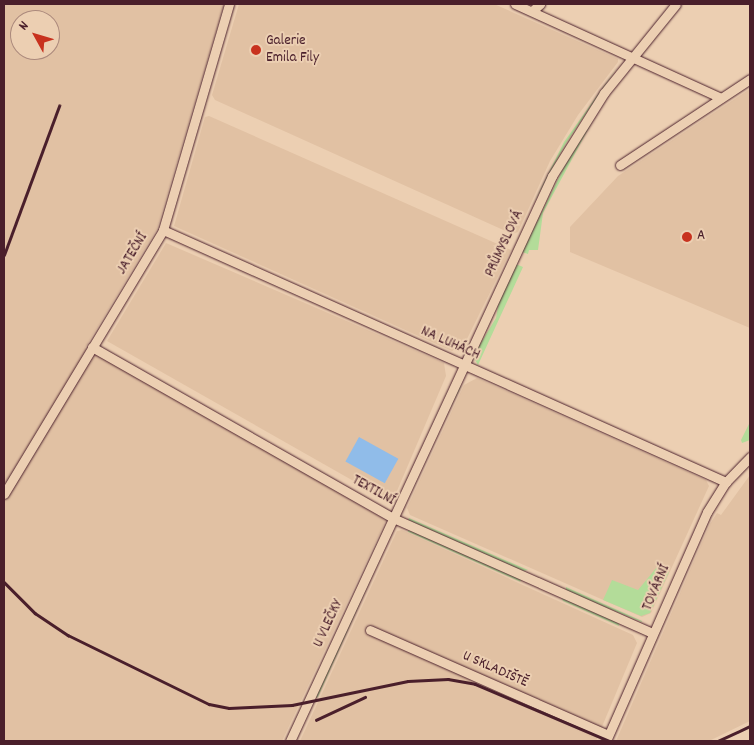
<!DOCTYPE html>
<meta charset="utf-8">
<style>
body{margin:0}
#map{position:relative;width:754px;height:745px;overflow:hidden;background:#eccfb2;font-family:Dekko,sans-serif}
div>[style]{position:absolute}
[style*='--x']{left:calc(var(--x)*1px);top:calc(var(--y)*1px);width:calc(var(--w)*1px);rotate:calc(var(--a)*1deg)}
.built>*{inset:0;background:#e1c1a3}
.green>*{inset:0;background:#b3dc99;transform-origin:0 0}
.water>*{inset:0;background:#90bce9;transform-origin:0 0}
.roads{filter:drop-shadow(0 0 1px #4a1f2b) drop-shadow(0 0 1px #4a1f2b)}
.minor>*{height:9px;margin:-4.5px;padding:0 4.5px;transform-origin:4.5px;border-radius:4.5px;background:#eccfb2}
.rail>*{height:2.5px;margin:-1.25px;padding:0 1.25px;transform-origin:1.25px;border-radius:1.25px;background:#4a1f2b}
.dots>*{width:14px;height:14px;translate:-50% -50%;box-sizing:border-box;border:2px solid #eccfb2;border-radius:50%}
span{translate:-50% -50%;white-space:nowrap;text-align:center;line-height:1.15;-webkit-text-stroke:4px #eccfb2;paint-order:stroke}
.poi-label{font-size:15px;color:#4a1f2b}
.left{translate:0 -50%;text-align:left}
.street-label{font-size:15px;color:#4a1f2b}
.frame{position:absolute;inset:0;border:5px solid #4a1f2b;pointer-events:none}
.north{position:absolute;left:10px;top:10px;width:50px;height:50px;box-sizing:border-box;background:#eccfb2;border:1px solid #ab897c;border-radius:50%;rotate:309deg;font-size:14px;font-weight:700;line-height:20px;text-align:center;color:#4a1f2b}
.north::after{content:'';display:block;margin:auto;width:18px;height:22px;background:#c8321e;clip-path:polygon(50% 0,100% 100%,50% 72%,0 100%)}
</style>
<div id="map">
<div class="built">
<i style="clip-path:polygon(evenodd,4px 4px,224px 4px,157px 229px,85px 348px,386px 520px,282px 741px,4px 741px,4px 4px,20px 20px,50px 20px,50px 50px,20px 50px,20px 20px)"></i>
<i style="clip-path:polygon(239px 4px,494px 4px,618px 59px,618px 62px,578px 115px,550px 161px,518px 232px,512px 234px,215px 100px,212px 95px)"></i>
<i style="clip-path:polygon(750px 89px,750px 328px,570px 252px,570px 227px,618px 176px)"></i>
<i style="clip-path:polygon(209px 116px,511px 250px,465px 343px,452px 351px,174px 226px,205px 117px)"></i>
<i style="clip-path:polygon(166px 243px,444px 363px,446px 376px,394px 498px,387px 500px,107px 341px)"></i>
<i style="clip-path:polygon(477px 378px,706px 480px,709px 486px,651px 613px,642px 617px,410px 515px,407px 508px,464px 385px)"></i>
<i style="clip-path:polygon(750px 475px,750px 721px,709px 741px,616px 741px,710px 524px,717px 513px,721px 515px)"></i>
<i style="clip-path:polygon(402px 530px,633px 635px,637px 643px,596px 741px,300px 741px,397px 531px)"></i>
</div>
<div class="green">
<i style="clip-path:polygon(618px 66px,566px 143px,533px 204px,564px 142px)"></i>
<i style="clip-path:polygon(598px 111px,543px 213px,538px 250px,529px 250px,528px 254px,522px 252px,572px 151px)"></i>
<i style="clip-path:polygon(516px 264px,523px 267px,478px 365px,473px 356px,496px 318px,499px 301px)"></i>
<i style="left:459px;top:386px;width:2px;height:131px;rotate:27deg"></i>
<i style="clip-path:polygon(750px 422px,750px 440px,742px 443px,741px 440px)"></i>
<i style="clip-path:polygon(409px 518px,528px 570px,523px 571px,408px 520px)"></i>
<i style="left:409px;top:529px;width:123px;height:3px;rotate:24deg"></i>
<i style="clip-path:polygon(391px 534px,318px 697px,315px 698px)"></i>
<i style="clip-path:polygon(657px 567px,669px 572px,650px 613px,641px 616px,603px 600px,612px 580px,638px 590px)"></i>
<i style="clip-path:polygon(566px 587px,642px 621px,642px 622px,566px 591px)"></i>
<i style="clip-path:polygon(561px 597px,618px 621px,619px 626px,563px 601px)"></i>
</div>
<div class="water">
<i style="left:359px;top:437px;width:45px;height:28px;rotate:29deg"></i>
</div>
<div class="roads">
<div class="minor">
<i style="--x:515;--y:4;--w:226;--a:24.5"></i>
<i style="--x:532;--y:11;--w:11;--a:-41"></i>
<i style="--x:620;--y:165;--w:156;--a:-33.5"></i>
<i style="--x:163;--y:230;--w:617;--a:24.11"></i>
<i style="--x:92;--y:347;--w:346;--a:29.6"></i>
<i style="--x:393;--y:518;--w:284;--a:23.9"></i>
<i style="--x:4;--y:494;--w:308;--a:-58.9"></i>
<i style="--x:163;--y:230;--w:235;--a:-73.7"></i>
<i style="--x:370;--y:630;--w:260;--a:23.8"></i>
<i style="--x:290;--y:741;--w:623;--a:-65.12"></i>
<i style="--x:552;--y:176;--w:98;--a:-57.9"></i>
<i style="--x:604;--y:93;--w:114;--a:-51"></i>
<i style="--x:606;--y:741;--w:250;--a:-66.2"></i>
<i style="--x:707;--y:512;--w:36;--a:-58"></i>
<i style="--x:726;--y:482;--w:35;--a:-46"></i>
</div>
</div>
<div class="rail">
<i style="--x:4;--y:255;--w:159;--a:-69.7"></i>
<i style="--x:4;--y:582;--w:44;--a:45"></i>
<i style="--x:35;--y:613;--w:40;--a:34"></i>
<i style="--x:68;--y:635;--w:157;--a:26.1"></i>
<i style="--x:209;--y:704;--w:20;--a:11"></i>
<i style="--x:229;--y:708;--w:63;--a:-2.7"></i>
<i style="--x:292;--y:705;--w:118;--a:-11.7"></i>
<i style="--x:408;--y:681;--w:40;--a:-2.9"></i>
<i style="--x:448;--y:679;--w:27;--a:10"></i>
<i style="--x:475;--y:684;--w:146;--a:23"></i>
<i style="--x:316;--y:720;--w:54;--a:-25.1"></i>
<i style="--x:718;--y:741;--w:35;--a:-25"></i>
</div>
<div class="dots">
<i style="left:256px;top:50px;background:#c8321e"></i>
<i style="left:687px;top:237px;background:#c8321e"></i>
</div>
<div class="poi-label">
<span class="left" style="left:266px;top:50px">Galerie<br>Emila Fily</span>
<span class="left" style="left:697px;top:237px">A</span>
</div>
<div class="street-label">
<span style="left:505px;top:244px;rotate:-65deg">PRŮMYSLOVÁ</span>
<span style="left:133px;top:254px;rotate:-59deg">JATEČNÍ</span>
<span style="left:450px;top:344px;rotate:24deg">NA LUHÁCH</span>
<span style="left:373px;top:491px;rotate:29deg">TEXTILNÍ</span>
<span style="left:657px;top:588px;rotate:-67deg">TOVÁRNÍ</span>
<span style="left:329px;top:624px;rotate:-65deg">U VLEČKY</span>
<span style="left:495px;top:670px;rotate:24deg">U SKLADIŠTĚ</span>
</div>
<div class="frame"></div>
<div class="north">N</div>
</div>
